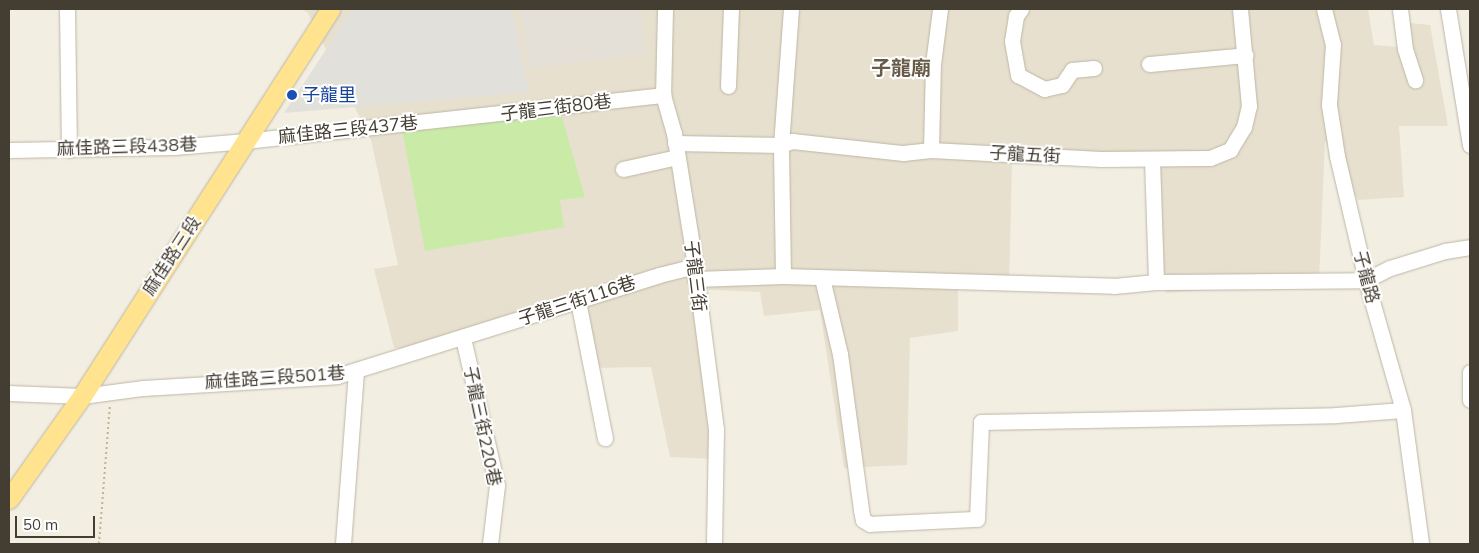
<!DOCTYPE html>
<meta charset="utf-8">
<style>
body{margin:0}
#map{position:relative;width:1479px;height:553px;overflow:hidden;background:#f2eee2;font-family:Mulish,"Noto Sans TC",sans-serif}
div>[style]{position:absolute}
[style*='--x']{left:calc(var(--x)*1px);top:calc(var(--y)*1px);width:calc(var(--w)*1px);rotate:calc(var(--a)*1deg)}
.residential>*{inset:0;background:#e7e0cf}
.industrial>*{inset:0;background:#e4dfd7}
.green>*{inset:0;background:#c9eba7}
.parking>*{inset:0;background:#e2e0db}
.path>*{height:2px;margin-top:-1px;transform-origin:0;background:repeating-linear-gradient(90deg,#c1b394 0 2.5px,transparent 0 5px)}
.roads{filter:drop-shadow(0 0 1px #beb6a4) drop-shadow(0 0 1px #beb6a4)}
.minor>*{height:15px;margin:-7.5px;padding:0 7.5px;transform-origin:7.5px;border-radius:7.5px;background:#fff}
.major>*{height:19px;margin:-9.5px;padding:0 9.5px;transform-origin:9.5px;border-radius:9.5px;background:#ffe38e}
.dots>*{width:14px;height:14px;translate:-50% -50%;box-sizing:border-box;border:2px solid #fff;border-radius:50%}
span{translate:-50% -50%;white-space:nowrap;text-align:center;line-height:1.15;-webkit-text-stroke:4px #fff;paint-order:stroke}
.transit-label{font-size:18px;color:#164399}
.left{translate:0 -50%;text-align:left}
.street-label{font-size:18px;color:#443e32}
.quarter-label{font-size:20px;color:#685c49;font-weight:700}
.frame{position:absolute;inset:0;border:10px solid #443e32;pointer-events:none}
.scale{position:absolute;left:15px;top:516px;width:80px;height:22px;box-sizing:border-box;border:2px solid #443e32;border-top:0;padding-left:6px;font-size:15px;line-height:18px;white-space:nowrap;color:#443e32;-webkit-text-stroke:4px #fff;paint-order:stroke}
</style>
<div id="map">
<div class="residential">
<i style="clip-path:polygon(302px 9px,1368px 9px,1374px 45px,1399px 47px,1399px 22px,1430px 25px,1448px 126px,1399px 126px,1404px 197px,1358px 200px,1325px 140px,1319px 282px,1166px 293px,1151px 164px,1012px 164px,1009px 287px,958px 287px,958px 331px,910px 338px,907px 465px,844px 468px,820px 310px,764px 316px,760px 292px,693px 289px,712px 459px,670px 457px,651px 367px,588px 368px,578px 299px,418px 347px,394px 348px,374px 269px,398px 265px,371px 140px,308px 13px)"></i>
</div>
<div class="industrial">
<i style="clip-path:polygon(522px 9px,640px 9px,645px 54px,529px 68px)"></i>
</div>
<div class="green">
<i style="clip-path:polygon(561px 114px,585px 197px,560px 200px,564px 227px,425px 251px,402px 129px)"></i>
</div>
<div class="parking">
<i style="clip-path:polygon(353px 9px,512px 9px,529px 92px,284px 113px)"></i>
</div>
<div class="path">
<i style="--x:99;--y:544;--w:139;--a:-85.5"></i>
</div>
<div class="roads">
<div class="minor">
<i style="--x:67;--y:9;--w:141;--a:89.2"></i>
<i style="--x:665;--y:9;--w:86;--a:91.3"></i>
<i style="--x:663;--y:95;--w:40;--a:74"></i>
<i style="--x:674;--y:133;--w:121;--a:80.9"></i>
<i style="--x:693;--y:252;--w:178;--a:82.6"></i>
<i style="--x:716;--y:429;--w:115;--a:91"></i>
<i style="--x:1021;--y:9;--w:9;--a:126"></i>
<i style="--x:1016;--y:16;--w:25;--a:99"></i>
<i style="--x:1012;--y:41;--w:35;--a:80"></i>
<i style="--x:1018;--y:75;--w:30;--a:28"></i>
<i style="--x:1044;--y:89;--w:18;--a:-13"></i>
<i style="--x:1062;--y:85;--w:18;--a:-56"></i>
<i style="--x:1072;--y:70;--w:22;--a:-5"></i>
<i style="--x:1324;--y:9;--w:36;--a:76"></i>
<i style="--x:1333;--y:44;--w:61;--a:93.8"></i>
<i style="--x:1329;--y:105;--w:52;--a:81.1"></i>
<i style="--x:1337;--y:156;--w:127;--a:76.8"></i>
<i style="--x:1366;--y:280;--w:135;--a:74.1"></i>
<i style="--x:1403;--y:410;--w:135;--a:82.3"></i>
<i style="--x:1400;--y:9;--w:40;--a:82.9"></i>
<i style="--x:1405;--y:49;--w:33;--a:72"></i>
<i style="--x:1448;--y:9;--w:138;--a:80.8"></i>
<i style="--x:1149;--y:64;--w:97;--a:-5.3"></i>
<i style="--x:728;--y:86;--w:77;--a:-87.8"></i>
<i style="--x:675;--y:143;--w:106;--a:1.1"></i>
<i style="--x:781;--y:145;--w:12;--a:-20"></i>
<i style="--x:792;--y:141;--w:112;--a:6.2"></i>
<i style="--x:903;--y:153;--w:28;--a:-6"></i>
<i style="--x:931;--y:150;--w:170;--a:3"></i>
<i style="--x:1101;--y:159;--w:109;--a:-0.5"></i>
<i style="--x:1210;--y:158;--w:22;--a:-22"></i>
<i style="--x:1230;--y:150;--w:27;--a:-59"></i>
<i style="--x:1244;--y:127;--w:22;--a:-77"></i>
<i style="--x:1249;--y:106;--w:97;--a:-95.3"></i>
<i style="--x:9;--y:150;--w:165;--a:-1"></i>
<i style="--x:174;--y:147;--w:72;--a:-4.8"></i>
<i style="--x:246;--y:141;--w:420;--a:-6.3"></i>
<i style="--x:931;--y:150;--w:86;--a:-88.7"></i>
<i style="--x:933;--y:64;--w:55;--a:-82.7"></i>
<i style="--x:1152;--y:159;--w:123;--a:88.1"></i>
<i style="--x:623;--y:169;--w:55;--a:-12.5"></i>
<i style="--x:783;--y:276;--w:131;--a:-90.9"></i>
<i style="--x:781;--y:145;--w:136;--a:-85.8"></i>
<i style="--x:822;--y:278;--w:78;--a:76.7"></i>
<i style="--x:840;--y:354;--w:157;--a:82.3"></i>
<i style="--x:861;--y:510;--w:10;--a:79"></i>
<i style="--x:863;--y:520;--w:8;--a:30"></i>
<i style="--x:870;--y:524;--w:107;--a:-2.7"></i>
<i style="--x:977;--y:519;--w:97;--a:-87.6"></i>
<i style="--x:981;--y:422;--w:355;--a:-1.1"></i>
<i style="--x:1336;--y:415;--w:67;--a:-4.3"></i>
<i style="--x:695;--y:279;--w:88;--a:-2"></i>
<i style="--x:783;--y:276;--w:331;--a:1.7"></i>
<i style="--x:1114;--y:286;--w:42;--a:-5.4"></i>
<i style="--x:1156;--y:282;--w:210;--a:-0.5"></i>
<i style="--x:1366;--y:280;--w:27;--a:-27"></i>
<i style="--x:1390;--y:268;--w:58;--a:-17.2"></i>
<i style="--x:1445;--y:251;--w:25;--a:-9"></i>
<i style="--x:578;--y:301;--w:140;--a:78.9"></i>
<i style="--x:463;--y:338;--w:151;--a:77"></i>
<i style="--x:497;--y:485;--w:59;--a:96.8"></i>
<i style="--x:1470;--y:372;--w:28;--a:90"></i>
<i style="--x:9;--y:393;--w:73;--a:2.4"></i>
<i style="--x:82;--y:396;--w:62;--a:-7.5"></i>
<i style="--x:143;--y:388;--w:194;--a:-3.5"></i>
<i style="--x:337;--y:376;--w:337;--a:-17.4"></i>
<i style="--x:659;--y:275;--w:34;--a:-14"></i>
<i style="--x:343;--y:544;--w:173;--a:-85.7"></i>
</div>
<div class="major">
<i style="--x:9;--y:499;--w:126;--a:-54.7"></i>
<i style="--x:82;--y:396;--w:460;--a:-57.3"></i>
</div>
</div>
<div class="dots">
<i style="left:292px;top:95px;background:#1a4fb4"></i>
</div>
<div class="transit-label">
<span class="left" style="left:302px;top:95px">子龍里</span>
</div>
<div class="street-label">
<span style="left:556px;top:108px;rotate:-7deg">子龍三街80巷</span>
<span style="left:348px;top:130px;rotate:-6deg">麻佳路三段437巷</span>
<span style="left:127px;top:147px;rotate:-2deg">麻佳路三段438巷</span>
<span style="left:1025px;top:155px;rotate:3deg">子龍五街</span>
<span style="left:172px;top:256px;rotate:-57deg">麻佳路三段</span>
<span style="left:695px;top:276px;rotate:83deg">子龍三街</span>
<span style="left:1366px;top:277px;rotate:75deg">子龍路</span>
<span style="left:577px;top:301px;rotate:-18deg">子龍三街116巷</span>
<span style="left:275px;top:378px;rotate:-4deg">麻佳路三段501巷</span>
<span style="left:482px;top:426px;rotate:78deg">子龍三街220巷</span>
</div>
<div class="quarter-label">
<span style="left:901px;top:67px">子龍廟</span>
</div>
<div class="frame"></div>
<div class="scale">50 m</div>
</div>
